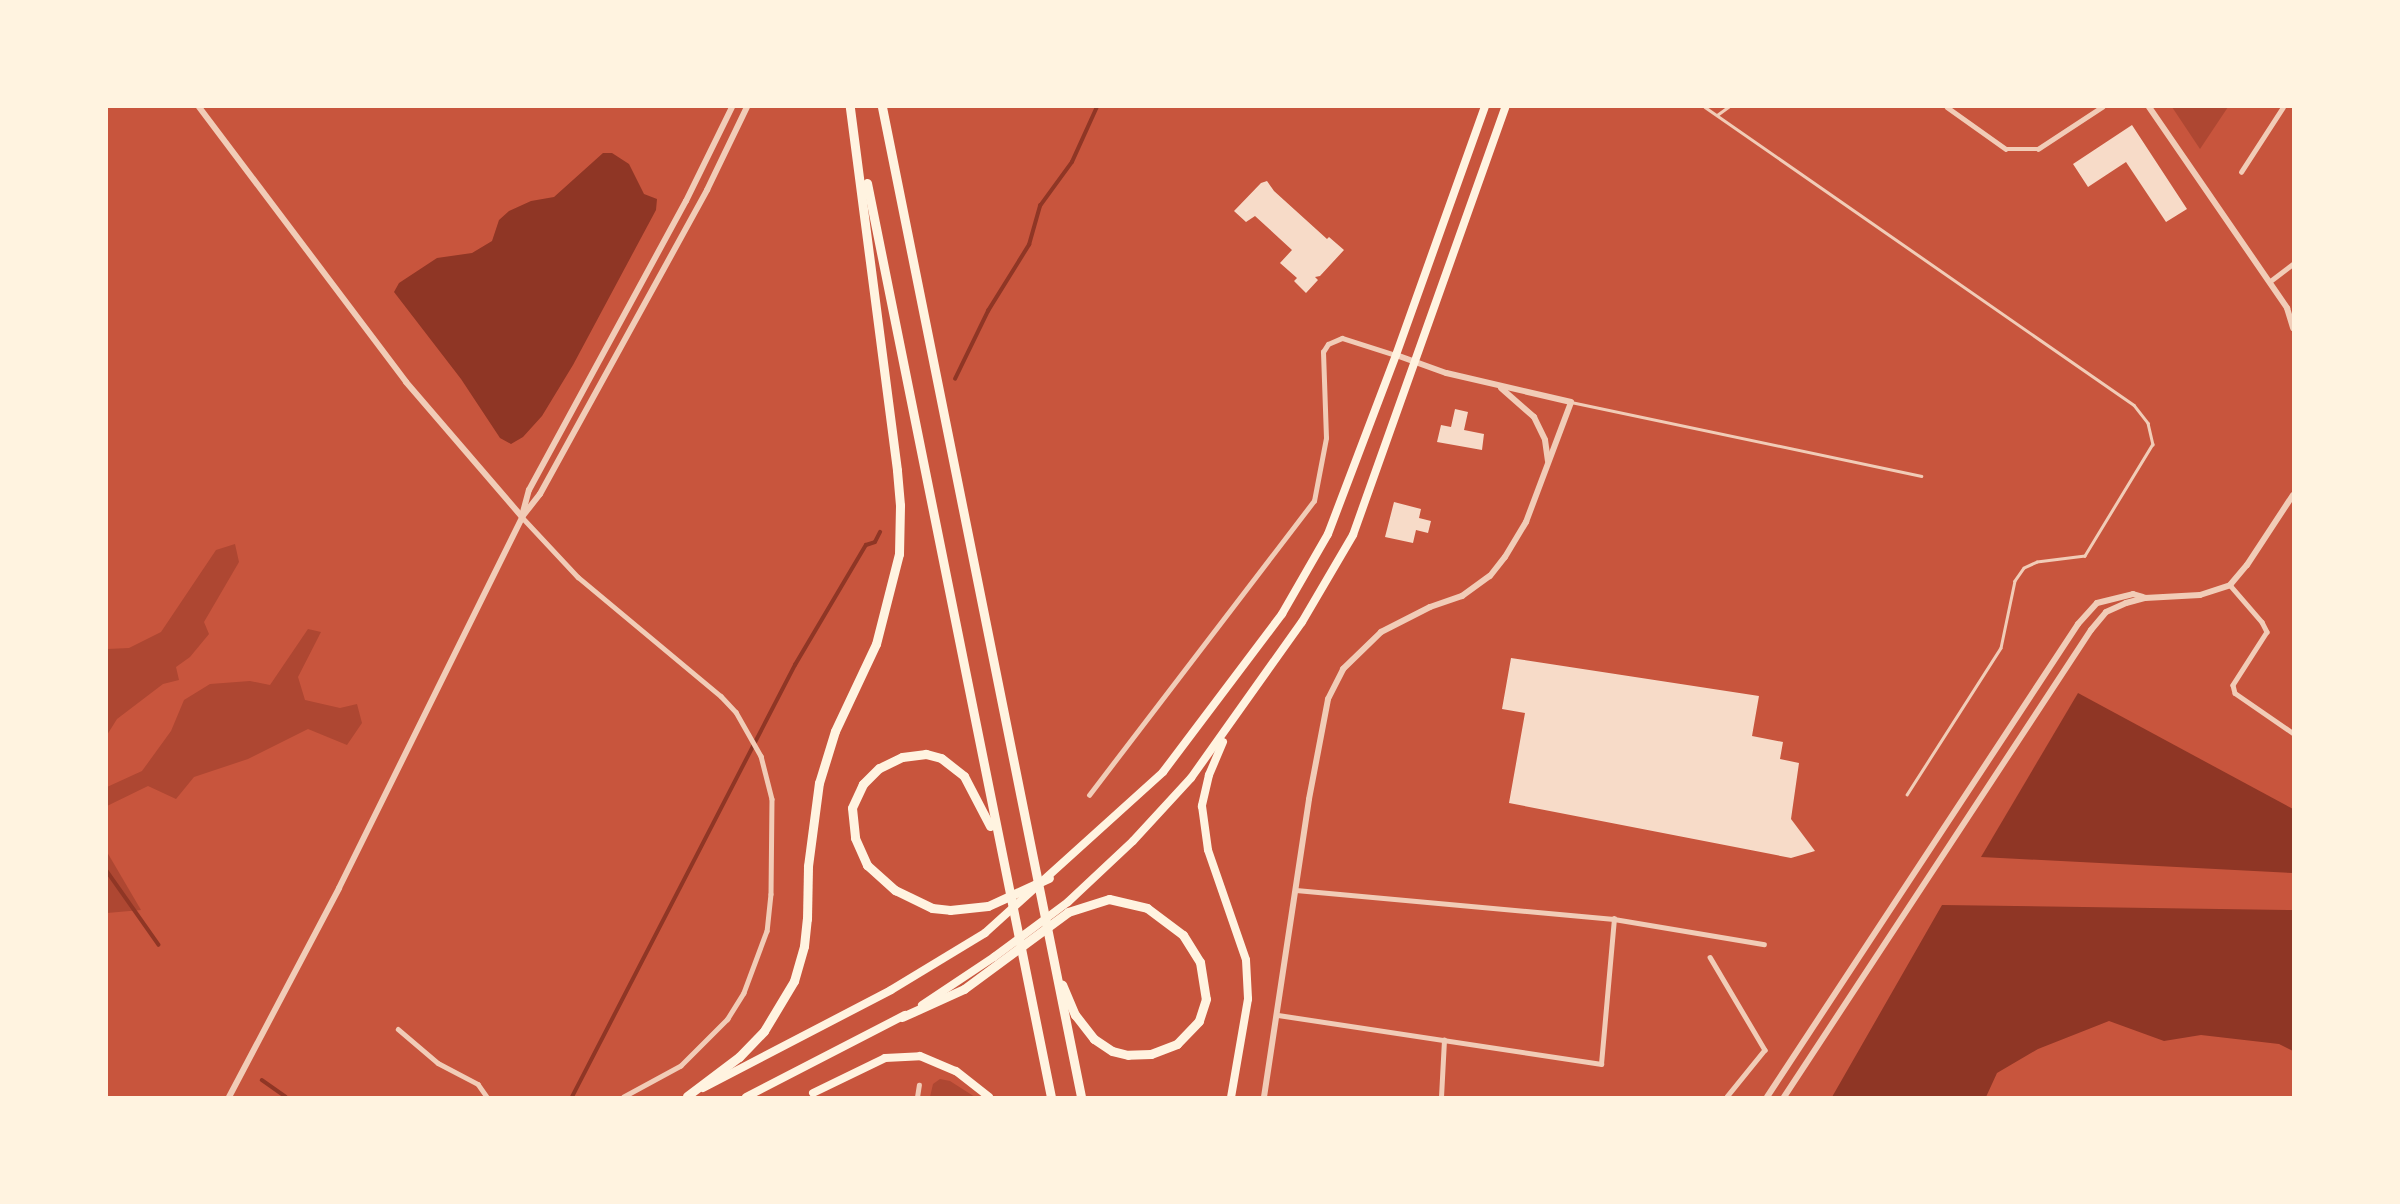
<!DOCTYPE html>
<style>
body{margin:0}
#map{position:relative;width:2400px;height:1204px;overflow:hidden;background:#c8553d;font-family:"Sofia Sans Condensed",sans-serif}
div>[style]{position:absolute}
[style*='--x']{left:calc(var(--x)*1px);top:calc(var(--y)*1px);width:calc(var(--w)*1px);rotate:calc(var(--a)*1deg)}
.green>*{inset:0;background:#ae4732}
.water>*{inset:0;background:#8f3625}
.stream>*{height:3.5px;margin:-1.75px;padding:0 1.75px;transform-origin:1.75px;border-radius:1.75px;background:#8f3625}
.building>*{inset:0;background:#f7dbc8}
.service>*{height:2.5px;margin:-1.25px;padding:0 1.25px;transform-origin:1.25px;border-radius:1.25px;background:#f1ccb7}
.minor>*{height:4.5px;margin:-2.25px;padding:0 2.25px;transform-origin:2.25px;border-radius:2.25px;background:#f1ccb7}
.tertiary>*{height:6px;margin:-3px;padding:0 3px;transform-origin:3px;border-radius:3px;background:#f1ccb7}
.trunk>*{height:8px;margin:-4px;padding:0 4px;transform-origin:4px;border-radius:4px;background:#fff3e0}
.motorway>*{height:9px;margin:-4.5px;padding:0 4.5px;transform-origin:4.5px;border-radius:4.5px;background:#fff3e0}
span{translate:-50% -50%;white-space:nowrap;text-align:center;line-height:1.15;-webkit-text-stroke:6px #fff3e0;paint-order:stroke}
.frame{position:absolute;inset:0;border:108px solid #fff3e0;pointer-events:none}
</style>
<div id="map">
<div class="green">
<i style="clip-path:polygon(2172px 107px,2228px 107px,2200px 149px)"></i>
<i style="clip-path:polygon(235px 544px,239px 562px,204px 622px,209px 634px,190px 657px,176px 667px,179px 680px,163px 684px,117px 719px,107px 735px,107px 649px,129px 648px,161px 632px,216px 550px)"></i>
<i style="clip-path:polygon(308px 629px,321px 632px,298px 677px,305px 700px,340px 708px,357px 704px,362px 723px,347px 745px,308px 729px,248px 759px,194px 777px,176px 799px,148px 786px,107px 806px,107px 787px,142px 771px,171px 731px,184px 700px,210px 684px,250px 681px,270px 685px)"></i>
<i style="clip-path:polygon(107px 852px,141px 910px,107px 913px)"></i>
<i style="clip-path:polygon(940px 1079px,950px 1081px,975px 1097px,930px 1097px,933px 1084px)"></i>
</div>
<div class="water">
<i style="clip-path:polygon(603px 153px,612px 153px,629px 164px,644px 194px,657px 199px,656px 210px,573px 365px,542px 416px,523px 437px,511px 444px,500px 438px,461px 379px,394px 292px,399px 283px,437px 258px,472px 253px,492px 241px,499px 220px,509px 211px,531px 201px,554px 197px)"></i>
<i style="clip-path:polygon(2078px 693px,2293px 809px,2293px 873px,1981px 857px)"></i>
<i style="clip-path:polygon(1942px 905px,2293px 910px,2293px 1051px,2279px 1044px,2201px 1035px,2164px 1041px,2109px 1021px,2038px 1049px,1997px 1073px,1986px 1097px,1832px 1097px)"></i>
</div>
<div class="stream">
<i style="--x:955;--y:379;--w:76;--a:-64.1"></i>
<i style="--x:988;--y:311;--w:78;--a:-58.2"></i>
<i style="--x:1029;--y:245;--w:41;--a:-74.2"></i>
<i style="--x:1040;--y:206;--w:54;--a:-54"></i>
<i style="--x:1072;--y:162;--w:60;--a:-65.6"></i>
<i style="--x:107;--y:871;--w:90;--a:54.9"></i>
<i style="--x:262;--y:1080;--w:29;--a:35"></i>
<i style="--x:572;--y:1097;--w:486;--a:-62.7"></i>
<i style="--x:795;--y:665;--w:139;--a:-59.4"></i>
<i style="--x:866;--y:545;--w:9;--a:-18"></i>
<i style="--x:875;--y:542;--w:11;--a:-63"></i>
</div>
<div class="building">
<i style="clip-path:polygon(2132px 125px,2187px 209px,2166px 222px,2126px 162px,2088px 187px,2073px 164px)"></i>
<i style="clip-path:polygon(1267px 181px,1274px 191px,1327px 239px,1329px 237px,1344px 250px,1320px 276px,1315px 277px,1318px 280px,1306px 293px,1294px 281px,1297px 278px,1280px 263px,1292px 250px,1255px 216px,1246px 222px,1234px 211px,1261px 183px)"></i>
<i style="clip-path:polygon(1455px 409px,1468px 412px,1464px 430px,1484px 434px,1482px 450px,1437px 442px,1441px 425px,1451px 427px)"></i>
<i style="clip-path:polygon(1394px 502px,1421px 509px,1419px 518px,1431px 521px,1428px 533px,1416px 530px,1413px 543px,1385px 537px)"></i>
<i style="clip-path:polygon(1511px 658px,1759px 696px,1752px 736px,1783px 742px,1780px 759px,1799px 763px,1791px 819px,1815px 851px,1791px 858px,1509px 803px,1525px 713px,1502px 709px)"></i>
</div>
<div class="service">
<i style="--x:1705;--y:107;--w:522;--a:34.79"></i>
<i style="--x:2134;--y:405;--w:23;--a:52"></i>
<i style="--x:2148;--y:423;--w:22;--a:77"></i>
<i style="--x:2153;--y:444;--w:131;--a:121.3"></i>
<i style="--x:2085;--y:556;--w:48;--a:172.9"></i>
<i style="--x:2037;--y:562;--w:14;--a:155"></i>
<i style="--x:2024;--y:568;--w:16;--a:125"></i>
<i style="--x:2015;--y:581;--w:68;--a:101.8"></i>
<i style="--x:2001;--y:648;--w:174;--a:122.6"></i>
<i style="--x:1717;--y:115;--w:14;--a:-36"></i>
<i style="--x:1571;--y:402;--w:358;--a:11.9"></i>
</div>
<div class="minor">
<i style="--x:1947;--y:107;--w:72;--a:35.4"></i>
<i style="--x:2006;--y:149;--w:32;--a:0"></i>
<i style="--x:2038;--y:149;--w:77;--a:-33.3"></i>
<i style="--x:2241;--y:172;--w:77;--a:-57.1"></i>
<i style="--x:2269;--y:282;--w:30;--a:-37"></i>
<i style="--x:522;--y:517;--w:82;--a:47"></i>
<i style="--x:578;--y:577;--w:186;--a:39.8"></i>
<i style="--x:721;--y:696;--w:22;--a:47"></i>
<i style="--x:736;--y:712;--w:51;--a:60.4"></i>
<i style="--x:761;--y:756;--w:44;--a:75.7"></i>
<i style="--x:772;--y:799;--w:95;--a:90.6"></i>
<i style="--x:771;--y:894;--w:37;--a:96"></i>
<i style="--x:767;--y:931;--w:66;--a:110.4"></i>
<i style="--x:744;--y:993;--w:31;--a:122"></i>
<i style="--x:728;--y:1019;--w:66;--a:135"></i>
<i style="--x:681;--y:1066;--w:65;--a:151.5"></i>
<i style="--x:2230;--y:585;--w:49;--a:49.1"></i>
<i style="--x:2262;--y:622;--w:11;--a:63"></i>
<i style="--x:2267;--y:632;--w:63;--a:122.7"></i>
<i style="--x:2233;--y:685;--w:8;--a:76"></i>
<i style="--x:2235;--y:693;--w:70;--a:34.6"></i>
<i style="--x:1089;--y:795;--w:370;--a:-52.6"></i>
<i style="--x:1314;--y:501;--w:64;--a:-79.2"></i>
<i style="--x:1326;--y:438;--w:86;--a:-92"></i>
<i style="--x:1323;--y:352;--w:9;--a:-58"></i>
<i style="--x:1328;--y:344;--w:15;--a:-23"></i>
<i style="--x:1342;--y:338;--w:57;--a:17.5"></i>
<i style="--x:1296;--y:890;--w:319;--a:5.2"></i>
<i style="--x:1614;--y:919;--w:152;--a:9.5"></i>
<i style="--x:1710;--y:957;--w:108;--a:59.4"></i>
<i style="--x:1765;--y:1050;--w:60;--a:129"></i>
<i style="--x:1278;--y:1015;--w:327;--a:8.6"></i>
<i style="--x:1601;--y:1064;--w:146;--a:-84.9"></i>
<i style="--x:398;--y:1029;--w:52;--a:40.4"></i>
<i style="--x:438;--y:1063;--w:45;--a:27.7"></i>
<i style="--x:478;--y:1084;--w:16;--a:55"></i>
<i style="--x:917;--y:1097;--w:12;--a:-81"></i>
<i style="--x:1441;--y:1097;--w:57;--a:-87"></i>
</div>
<div class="tertiary">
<i style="--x:199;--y:107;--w:344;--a:53"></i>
<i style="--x:406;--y:382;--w:178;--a:49.3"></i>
<i style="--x:2149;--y:107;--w:244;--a:55.5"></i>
<i style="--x:2287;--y:308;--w:21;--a:73"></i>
<i style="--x:1501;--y:388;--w:44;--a:41.3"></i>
<i style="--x:1534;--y:417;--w:25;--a:64"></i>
<i style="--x:1545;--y:440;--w:21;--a:82"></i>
<i style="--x:523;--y:512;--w:23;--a:-75"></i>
<i style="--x:529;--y:490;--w:329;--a:-61.5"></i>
<i style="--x:686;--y:201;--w:105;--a:-63.9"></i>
<i style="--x:229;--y:1097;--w:236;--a:-62.2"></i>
<i style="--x:339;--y:888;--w:414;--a:-63.7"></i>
<i style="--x:522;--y:517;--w:29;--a:-52"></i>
<i style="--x:540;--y:494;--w:347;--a:-61.2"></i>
<i style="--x:707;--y:190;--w:92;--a:-64.3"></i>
<i style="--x:1264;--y:1097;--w:301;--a:-81.4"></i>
<i style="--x:1309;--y:799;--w:102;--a:-79.2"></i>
<i style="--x:1328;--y:699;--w:34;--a:-63"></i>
<i style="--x:1343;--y:669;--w:53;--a:-44.2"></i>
<i style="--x:1381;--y:632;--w:55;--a:-27"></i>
<i style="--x:1430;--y:607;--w:34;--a:-19"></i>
<i style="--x:1462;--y:596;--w:34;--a:-36"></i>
<i style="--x:1490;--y:576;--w:24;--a:-52"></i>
<i style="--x:1505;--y:557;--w:41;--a:-59"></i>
<i style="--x:1526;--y:522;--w:128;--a:-69.4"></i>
<i style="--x:1571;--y:402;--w:128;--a:-166.9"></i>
<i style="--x:1446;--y:373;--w:53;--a:-160.2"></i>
<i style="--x:1767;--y:1097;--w:566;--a:-56.67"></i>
<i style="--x:2078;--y:624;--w:28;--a:-48"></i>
<i style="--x:2097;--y:603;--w:37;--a:-14"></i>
<i style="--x:2133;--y:594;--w:10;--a:17"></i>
<i style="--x:1784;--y:1097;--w:559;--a:-56.68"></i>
<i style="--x:2091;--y:630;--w:23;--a:-50"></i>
<i style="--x:2106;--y:612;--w:22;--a:-24"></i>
<i style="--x:2126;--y:603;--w:20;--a:-15"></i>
<i style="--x:2145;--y:598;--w:55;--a:-3.1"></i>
<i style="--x:2200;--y:595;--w:32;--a:-18"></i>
<i style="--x:2230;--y:585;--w:26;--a:-50"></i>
<i style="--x:2247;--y:565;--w:84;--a:-56.7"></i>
</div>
<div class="trunk">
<i style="--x:1223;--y:742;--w:36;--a:113"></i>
<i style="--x:1209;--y:775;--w:32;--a:103"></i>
<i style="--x:1202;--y:806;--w:44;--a:82.2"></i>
<i style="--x:1208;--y:850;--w:116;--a:70.9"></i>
<i style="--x:1246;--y:960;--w:39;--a:87"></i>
<i style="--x:1248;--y:999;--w:99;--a:99.8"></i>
<i style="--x:922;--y:1005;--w:87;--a:-33.7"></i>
<i style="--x:994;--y:957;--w:92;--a:-36.6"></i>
<i style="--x:1068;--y:902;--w:89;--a:-43.2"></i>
<i style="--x:1133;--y:841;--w:86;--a:-47.4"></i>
<i style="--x:1191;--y:778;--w:191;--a:-54.6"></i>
<i style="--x:1302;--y:622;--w:101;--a:-59.6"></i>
<i style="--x:1353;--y:535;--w:454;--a:-70.4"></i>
<i style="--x:703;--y:1088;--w:212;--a:-27.5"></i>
<i style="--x:891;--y:990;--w:110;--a:-31.2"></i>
<i style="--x:985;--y:933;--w:240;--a:-42.1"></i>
<i style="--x:1163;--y:772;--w:198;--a:-53"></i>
<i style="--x:1282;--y:614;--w:92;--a:-60.1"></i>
<i style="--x:1328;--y:534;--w:191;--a:-69.2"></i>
<i style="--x:1396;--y:355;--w:263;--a:-70.3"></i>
<i style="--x:813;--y:1093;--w:80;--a:-25.9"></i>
<i style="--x:885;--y:1058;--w:35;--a:-3"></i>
<i style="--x:920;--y:1056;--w:39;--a:23"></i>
<i style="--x:956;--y:1071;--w:42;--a:38.2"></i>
<i style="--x:746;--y:1097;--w:179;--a:-27.3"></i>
</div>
<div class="motorway">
<i style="--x:882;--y:107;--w:1010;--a:78.63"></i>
<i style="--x:867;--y:183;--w:932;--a:78.62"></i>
<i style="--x:990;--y:826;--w:56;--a:-117.5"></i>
<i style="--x:964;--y:776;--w:29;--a:-142"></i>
<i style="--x:941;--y:758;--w:16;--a:-165"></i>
<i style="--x:926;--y:754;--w:24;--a:173"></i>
<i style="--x:902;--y:757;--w:25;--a:154"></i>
<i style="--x:879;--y:768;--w:23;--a:135"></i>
<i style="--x:863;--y:784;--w:26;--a:115"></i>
<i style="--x:852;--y:808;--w:30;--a:84"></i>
<i style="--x:855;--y:838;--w:30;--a:66"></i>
<i style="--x:867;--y:865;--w:38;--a:42"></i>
<i style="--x:895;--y:890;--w:41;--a:25.9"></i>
<i style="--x:932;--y:908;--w:18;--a:6"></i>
<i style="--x:950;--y:910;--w:38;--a:-6"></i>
<i style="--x:988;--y:906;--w:67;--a:-24.7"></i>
<i style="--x:902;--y:1017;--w:68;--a:-24.3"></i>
<i style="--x:964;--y:989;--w:129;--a:-36.5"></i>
<i style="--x:1068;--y:912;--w:43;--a:-17.6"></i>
<i style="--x:1109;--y:899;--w:39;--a:13"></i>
<i style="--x:1147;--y:908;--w:45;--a:36.9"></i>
<i style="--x:1183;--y:935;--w:32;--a:58"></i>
<i style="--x:1200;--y:962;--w:37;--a:81"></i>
<i style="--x:1206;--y:999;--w:23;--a:108"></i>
<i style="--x:1199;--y:1021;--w:32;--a:134"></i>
<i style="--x:1177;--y:1044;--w:28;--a:159"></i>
<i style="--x:1151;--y:1054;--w:23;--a:178"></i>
<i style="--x:1128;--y:1055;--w:16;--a:-166"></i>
<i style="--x:1112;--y:1051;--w:22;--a:-146"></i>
<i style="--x:1094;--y:1039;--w:31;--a:-128"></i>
<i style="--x:1075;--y:1015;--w:33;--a:-113"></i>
<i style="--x:687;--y:1096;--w:65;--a:-36.9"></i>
<i style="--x:739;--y:1057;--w:36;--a:-46"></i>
<i style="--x:764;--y:1031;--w:58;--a:-59"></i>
<i style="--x:794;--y:981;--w:36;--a:-74"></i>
<i style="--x:804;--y:946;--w:27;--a:-84"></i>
<i style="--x:807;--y:919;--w:53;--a:-88.9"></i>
<i style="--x:808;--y:866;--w:84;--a:-82.5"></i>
<i style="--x:819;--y:783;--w:54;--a:-72.9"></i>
<i style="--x:835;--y:731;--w:96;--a:-64.8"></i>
<i style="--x:876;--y:644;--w:93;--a:-75.7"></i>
<i style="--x:899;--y:554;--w:49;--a:-88.8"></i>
<i style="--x:900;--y:505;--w:35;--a:-95"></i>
<i style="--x:897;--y:470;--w:366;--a:-97.4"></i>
</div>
<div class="frame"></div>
</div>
